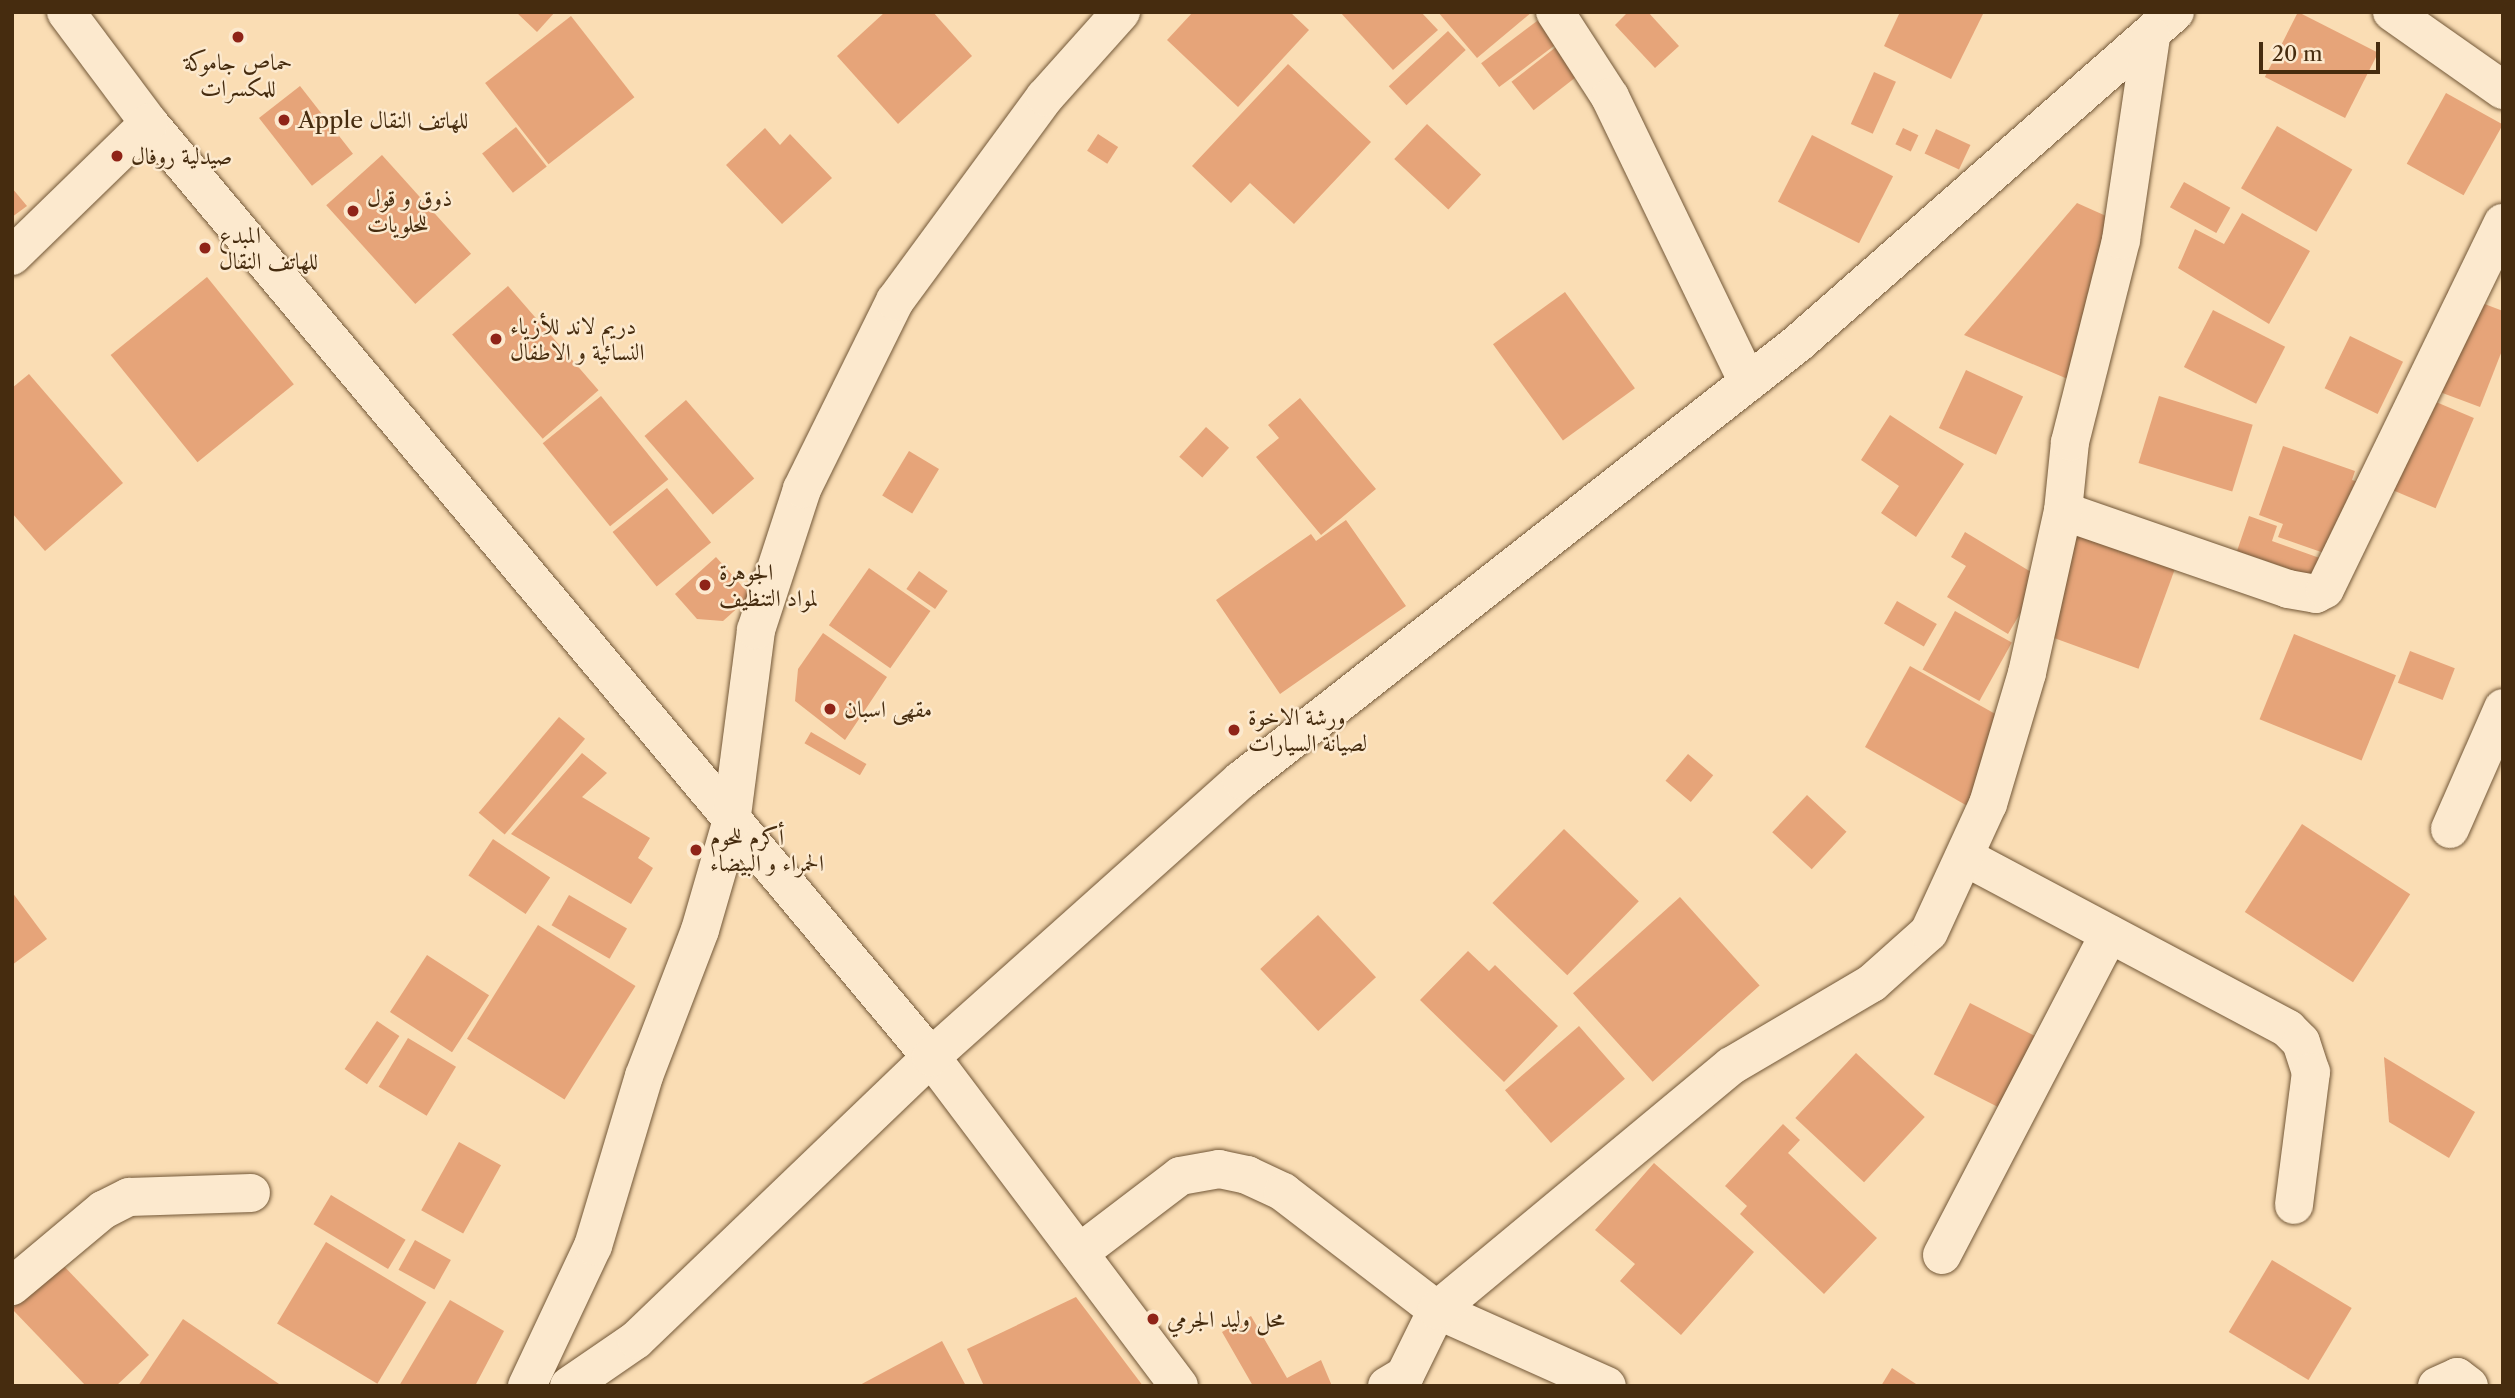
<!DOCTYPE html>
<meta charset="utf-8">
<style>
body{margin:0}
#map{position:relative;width:2515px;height:1398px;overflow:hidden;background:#faddb4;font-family:"Libre Caslon Text",Amiri,serif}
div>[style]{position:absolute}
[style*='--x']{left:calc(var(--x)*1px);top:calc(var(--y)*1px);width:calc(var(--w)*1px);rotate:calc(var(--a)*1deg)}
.building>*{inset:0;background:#e6a479;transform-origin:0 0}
.roads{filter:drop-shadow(0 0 2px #735838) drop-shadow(0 0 2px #735838)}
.minor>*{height:38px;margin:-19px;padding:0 19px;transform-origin:19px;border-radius:19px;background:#fce9ce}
.dots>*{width:19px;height:19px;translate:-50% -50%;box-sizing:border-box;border:4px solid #fce9ce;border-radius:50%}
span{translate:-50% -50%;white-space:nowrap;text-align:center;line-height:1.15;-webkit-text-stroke:5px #fce9ce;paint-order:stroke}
.poi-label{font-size:23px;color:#462c0f}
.left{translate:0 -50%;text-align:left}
.frame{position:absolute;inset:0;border:14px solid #462c0f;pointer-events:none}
.scale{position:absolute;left:2259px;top:42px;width:121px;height:32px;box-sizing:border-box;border:4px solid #462c0f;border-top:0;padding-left:9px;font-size:21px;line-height:24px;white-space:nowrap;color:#462c0f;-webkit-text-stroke:5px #fce9ce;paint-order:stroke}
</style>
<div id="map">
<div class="building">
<i style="clip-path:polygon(516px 12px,555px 12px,537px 32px)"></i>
<i style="clip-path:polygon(885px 12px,933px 12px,972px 56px,898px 124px,837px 56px)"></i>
<i style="clip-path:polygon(1193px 12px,1290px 12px,1309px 30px,1238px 107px,1167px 40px)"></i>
<i style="clip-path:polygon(1340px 12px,1421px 12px,1438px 30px,1393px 70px)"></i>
<i style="clip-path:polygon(1438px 12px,1532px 12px,1477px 58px)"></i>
<i style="left:1549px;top:12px;width:30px;height:85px;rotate:53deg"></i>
<i style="clip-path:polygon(1628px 12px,1648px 12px,1679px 46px,1655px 68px,1615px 25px)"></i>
<i style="clip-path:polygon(1900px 12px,1984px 12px,1951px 79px,1884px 46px)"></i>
<i style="left:2298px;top:12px;width:90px;height:73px;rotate:27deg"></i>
<i style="left:571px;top:16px;width:103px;height:109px;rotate:52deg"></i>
<i style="left:1448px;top:31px;width:26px;height:81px;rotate:47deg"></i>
<i style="left:1565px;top:40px;width:36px;height:68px;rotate:52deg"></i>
<i style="clip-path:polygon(1288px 64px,1371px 142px,1294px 224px,1250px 183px,1231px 203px,1192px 166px)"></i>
<i style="left:1874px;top:72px;width:24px;height:57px;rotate:24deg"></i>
<i style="left:300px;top:86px;width:86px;height:52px;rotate:52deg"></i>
<i style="left:2446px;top:93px;width:65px;height:81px;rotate:29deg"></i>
<i style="left:1427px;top:124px;width:74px;height:48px;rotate:43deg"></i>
<i style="left:2277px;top:126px;width:87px;height:72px;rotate:30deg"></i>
<i style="left:516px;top:127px;width:50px;height:43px;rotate:52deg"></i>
<i style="clip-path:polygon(765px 128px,780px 145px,790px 134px,832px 178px,782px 224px,726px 165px)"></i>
<i style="left:1903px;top:128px;width:17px;height:18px;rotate:25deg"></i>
<i style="left:1936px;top:129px;width:38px;height:27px;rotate:25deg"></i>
<i style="left:1098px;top:134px;width:24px;height:20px;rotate:33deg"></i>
<i style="left:1812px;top:135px;width:91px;height:75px;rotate:27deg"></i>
<i style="left:382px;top:155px;width:133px;height:75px;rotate:48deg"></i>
<i style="left:2184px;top:182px;width:53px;height:29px;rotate:29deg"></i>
<i style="clip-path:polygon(12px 188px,27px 206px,12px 217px)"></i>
<i style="clip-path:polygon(2077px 203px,2115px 220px,2070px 380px,1964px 335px)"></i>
<i style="clip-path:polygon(2242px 213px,2310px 251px,2269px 324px,2178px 268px,2195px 229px,2224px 244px)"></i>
<i style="left:207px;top:277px;width:138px;height:124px;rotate:51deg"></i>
<i style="left:508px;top:286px;width:138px;height:74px;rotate:49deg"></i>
<i style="clip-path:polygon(2448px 290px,2503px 311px,2503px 348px,2480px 407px,2413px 382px)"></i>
<i style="left:1565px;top:292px;width:119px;height:89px;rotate:54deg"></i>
<i style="left:2213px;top:310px;width:81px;height:64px;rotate:27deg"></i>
<i style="left:2350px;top:336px;width:59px;height:58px;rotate:26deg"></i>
<i style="left:1966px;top:370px;width:63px;height:64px;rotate:25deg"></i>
<i style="clip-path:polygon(29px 374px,123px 483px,45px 551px,12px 513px,12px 388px)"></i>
<i style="left:2403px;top:388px;width:77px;height:98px;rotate:23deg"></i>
<i style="left:601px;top:396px;width:107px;height:75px;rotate:51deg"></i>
<i style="left:2159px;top:396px;width:98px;height:70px;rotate:17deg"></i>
<i style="clip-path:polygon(1300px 398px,1376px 489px,1321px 535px,1256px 457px,1279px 438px,1268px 425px)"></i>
<i style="left:686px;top:400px;width:104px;height:55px;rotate:49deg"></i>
<i style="clip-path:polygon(1890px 415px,1964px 464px,1916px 537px,1881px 513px,1899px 486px,1861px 460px)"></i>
<i style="left:1206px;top:427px;width:31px;height:40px;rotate:42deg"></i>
<i style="clip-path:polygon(2283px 446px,2355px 471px,2352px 480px,2370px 486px,2344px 560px,2278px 537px,2283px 524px,2259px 515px)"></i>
<i style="left:909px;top:451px;width:35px;height:52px;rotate:31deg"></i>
<i style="left:667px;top:488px;width:70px;height:70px;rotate:51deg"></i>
<i style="clip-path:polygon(2249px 516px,2277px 526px,2272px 541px,2328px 561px,2321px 580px,2237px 551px)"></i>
<i style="clip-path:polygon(1346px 520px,1406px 606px,1280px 694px,1216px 600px,1311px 534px,1316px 541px)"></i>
<i style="clip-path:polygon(1965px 532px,2041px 578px,2008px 634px,1947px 597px,1966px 566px,1951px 557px)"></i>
<i style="left:2078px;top:534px;width:103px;height:106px;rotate:20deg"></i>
<i style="clip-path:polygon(716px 557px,751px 596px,723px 621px,697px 619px,675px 594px)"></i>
<i style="left:869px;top:568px;width:75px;height:70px;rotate:35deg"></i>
<i style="left:919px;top:571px;width:35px;height:22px;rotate:35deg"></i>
<i style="left:1897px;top:601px;width:46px;height:26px;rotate:30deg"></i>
<i style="left:1955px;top:611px;width:65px;height:67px;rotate:29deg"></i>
<i style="clip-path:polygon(823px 633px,887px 677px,845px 740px,795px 701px,798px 669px)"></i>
<i style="left:2294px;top:634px;width:110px;height:92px;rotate:22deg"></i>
<i style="left:2410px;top:651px;width:48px;height:34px;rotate:21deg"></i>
<i style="clip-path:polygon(1910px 666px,2006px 720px,1983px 815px,1865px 747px)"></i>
<i style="left:559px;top:717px;width:34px;height:125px;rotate:40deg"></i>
<i style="left:811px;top:732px;width:64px;height:13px;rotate:30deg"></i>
<i style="clip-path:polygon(582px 753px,607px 773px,582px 797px,650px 838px,638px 858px,653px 868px,631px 904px,511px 834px)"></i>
<i style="left:1688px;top:754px;width:33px;height:35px;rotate:40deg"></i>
<i style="left:1807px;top:795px;width:54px;height:51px;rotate:43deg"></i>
<i style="left:2302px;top:824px;width:129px;height:105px;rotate:33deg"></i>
<i style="left:1564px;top:829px;width:104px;height:103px;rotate:44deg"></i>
<i style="left:493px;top:839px;width:69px;height:44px;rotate:34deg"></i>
<i style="clip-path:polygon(12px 892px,47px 939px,12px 965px)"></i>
<i style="left:569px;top:895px;width:67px;height:35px;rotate:30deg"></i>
<i style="left:1680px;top:897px;width:119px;height:144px;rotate:48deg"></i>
<i style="left:1318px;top:915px;width:85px;height:79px;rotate:47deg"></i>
<i style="left:538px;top:925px;width:115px;height:134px;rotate:32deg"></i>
<i style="clip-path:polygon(1468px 951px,1489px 971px,1495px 965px,1558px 1026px,1504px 1082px,1420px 1000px)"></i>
<i style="left:427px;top:955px;width:74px;height:68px;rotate:33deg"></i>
<i style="left:1970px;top:1003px;width:103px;height:80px;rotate:27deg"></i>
<i style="left:377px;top:1021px;width:27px;height:58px;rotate:34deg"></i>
<i style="left:1579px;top:1026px;width:70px;height:98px;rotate:49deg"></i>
<i style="left:408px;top:1038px;width:56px;height:57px;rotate:31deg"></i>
<i style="left:1856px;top:1053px;width:94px;height:89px;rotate:43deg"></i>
<i style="clip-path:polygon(2384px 1057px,2475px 1112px,2449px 1158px,2389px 1122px)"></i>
<i style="clip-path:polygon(1783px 1124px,1800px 1140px,1788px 1153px,1877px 1238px,1824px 1294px,1740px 1214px,1747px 1206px,1725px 1186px)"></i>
<i style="left:459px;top:1142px;width:48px;height:78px;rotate:29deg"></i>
<i style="clip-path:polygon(1654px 1163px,1754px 1252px,1681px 1335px,1620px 1281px,1635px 1264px,1595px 1230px)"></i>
<i style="left:331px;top:1195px;width:87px;height:34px;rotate:31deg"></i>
<i style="left:415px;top:1240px;width:41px;height:34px;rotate:29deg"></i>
<i style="left:326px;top:1242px;width:117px;height:95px;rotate:31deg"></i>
<i style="left:2272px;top:1260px;width:93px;height:84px;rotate:31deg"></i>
<i style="clip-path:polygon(60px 1262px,149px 1355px,116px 1386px,86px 1386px,12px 1309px)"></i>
<i style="clip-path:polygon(1076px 1297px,1143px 1386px,984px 1386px,967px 1349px)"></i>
<i style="clip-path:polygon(450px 1300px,504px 1331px,475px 1386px,399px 1386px)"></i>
<i style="clip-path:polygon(1251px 1316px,1287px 1378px,1321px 1360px,1332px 1386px,1253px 1386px,1222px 1332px)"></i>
<i style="clip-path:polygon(183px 1319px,282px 1386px,138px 1386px)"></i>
<i style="clip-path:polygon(942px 1341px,966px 1386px,858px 1386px)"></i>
<i style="clip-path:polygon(1892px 1368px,1919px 1386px,1881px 1386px)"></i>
</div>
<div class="roads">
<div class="minor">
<i style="--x:66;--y:12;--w:139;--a:53.2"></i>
<i style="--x:149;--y:123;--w:1218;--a:50.06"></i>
<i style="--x:931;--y:1057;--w:412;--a:53"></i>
<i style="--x:1555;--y:12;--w:101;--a:57.1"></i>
<i style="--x:1610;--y:97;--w:317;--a:64.2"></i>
<i style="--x:2392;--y:12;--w:136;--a:35.1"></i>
<i style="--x:12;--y:256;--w:191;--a:-44.2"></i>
<i style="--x:2063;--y:511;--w:238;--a:19.1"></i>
<i style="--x:2288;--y:589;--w:28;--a:10"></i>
<i style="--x:2316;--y:594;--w:10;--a:-29"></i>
<i style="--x:2325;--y:589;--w:407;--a:-64.1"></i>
<i style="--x:2450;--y:829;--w:132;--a:-66.3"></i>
<i style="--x:1965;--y:857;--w:366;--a:28"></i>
<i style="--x:2288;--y:1029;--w:18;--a:45"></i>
<i style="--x:2301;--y:1042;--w:32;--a:72"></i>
<i style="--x:2311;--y:1072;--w:134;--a:97.3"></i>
<i style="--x:1079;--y:1253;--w:127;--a:-37.3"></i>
<i style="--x:1180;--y:1176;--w:40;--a:-10"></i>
<i style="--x:1219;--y:1169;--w:29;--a:12"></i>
<i style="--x:1247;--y:1175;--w:40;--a:25"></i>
<i style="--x:1283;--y:1192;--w:194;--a:37.5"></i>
<i style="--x:1437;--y:1310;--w:186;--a:24.1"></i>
<i style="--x:1942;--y:1255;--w:362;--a:-62.5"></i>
<i style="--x:12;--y:1286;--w:119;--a:-39.9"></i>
<i style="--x:103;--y:1210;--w:29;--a:-27"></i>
<i style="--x:129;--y:1197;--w:122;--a:-1.9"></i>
<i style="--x:527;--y:1386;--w:155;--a:-64.8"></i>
<i style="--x:593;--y:1246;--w:177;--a:-73.3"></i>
<i style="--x:644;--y:1076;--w:156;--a:-69"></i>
<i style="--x:700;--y:930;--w:111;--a:-73.8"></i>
<i style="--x:731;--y:823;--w:195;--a:-82.6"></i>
<i style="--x:756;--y:630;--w:148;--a:-71.9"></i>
<i style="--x:802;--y:489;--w:210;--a:-63.7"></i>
<i style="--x:895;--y:301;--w:253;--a:-53.7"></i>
<i style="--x:1045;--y:97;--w:114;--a:-48.2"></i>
<i style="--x:569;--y:1386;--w:81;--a:-34.5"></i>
<i style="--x:636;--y:1340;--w:409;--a:-43.8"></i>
<i style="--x:931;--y:1057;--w:416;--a:-41.8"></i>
<i style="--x:1241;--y:780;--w:707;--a:-38.1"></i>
<i style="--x:1797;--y:344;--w:503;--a:-41.29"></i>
<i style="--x:1387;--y:1386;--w:21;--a:-31"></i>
<i style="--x:1405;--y:1375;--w:72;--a:-63.8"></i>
<i style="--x:1437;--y:1310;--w:382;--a:-39.7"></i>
<i style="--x:1731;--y:1066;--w:164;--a:-30.5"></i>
<i style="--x:1872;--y:983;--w:76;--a:-41.8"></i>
<i style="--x:1929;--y:932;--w:141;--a:-65.3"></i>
<i style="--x:1988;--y:804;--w:137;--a:-73.4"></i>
<i style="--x:2027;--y:673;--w:166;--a:-77.5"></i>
<i style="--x:2063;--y:511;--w:69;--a:-84.2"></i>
<i style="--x:2070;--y:442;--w:208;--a:-75.8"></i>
<i style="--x:2121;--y:240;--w:206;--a:-81.6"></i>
<i style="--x:2437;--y:1386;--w:22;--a:-24"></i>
<i style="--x:2457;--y:1377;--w:15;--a:37"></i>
</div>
</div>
<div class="dots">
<i style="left:238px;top:37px;background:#8f2418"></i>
<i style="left:284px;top:120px;background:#8f2418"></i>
<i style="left:117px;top:156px;background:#8f2418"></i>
<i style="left:353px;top:211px;background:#8f2418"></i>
<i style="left:205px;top:248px;background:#8f2418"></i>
<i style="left:496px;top:339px;background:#8f2418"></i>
<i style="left:705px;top:585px;background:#8f2418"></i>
<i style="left:830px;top:709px;background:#8f2418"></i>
<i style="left:1234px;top:730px;background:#8f2418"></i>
<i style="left:696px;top:850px;background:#8f2418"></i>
<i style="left:1153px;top:1319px;background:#8f2418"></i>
</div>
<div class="poi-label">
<span style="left:238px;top:75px">حماص جاموكة<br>للمكسرات</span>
<span class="left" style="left:298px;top:120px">Apple للهاتف النقال</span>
<span class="left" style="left:131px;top:156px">صيدلية روفال</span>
<span class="left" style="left:367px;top:211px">ذوق و قول<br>للحلويات</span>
<span class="left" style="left:219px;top:248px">المبدع<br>للهاتف النقال</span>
<span class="left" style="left:510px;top:339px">دريم لاند للأزياء<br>النسائية و الاطفال</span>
<span class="left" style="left:719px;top:585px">الجوهرة<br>لمواد التنظيف</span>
<span class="left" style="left:844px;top:709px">مقهى اسبان</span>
<span class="left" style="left:1248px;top:730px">ورشة الاخوة<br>لصيانة السيارات</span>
<span class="left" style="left:710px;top:850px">أكرم للحوم<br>الحمراء و البيضاء</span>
<span class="left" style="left:1167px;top:1319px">محل وليد الجرمي</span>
</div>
<div class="frame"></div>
<div class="scale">20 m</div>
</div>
